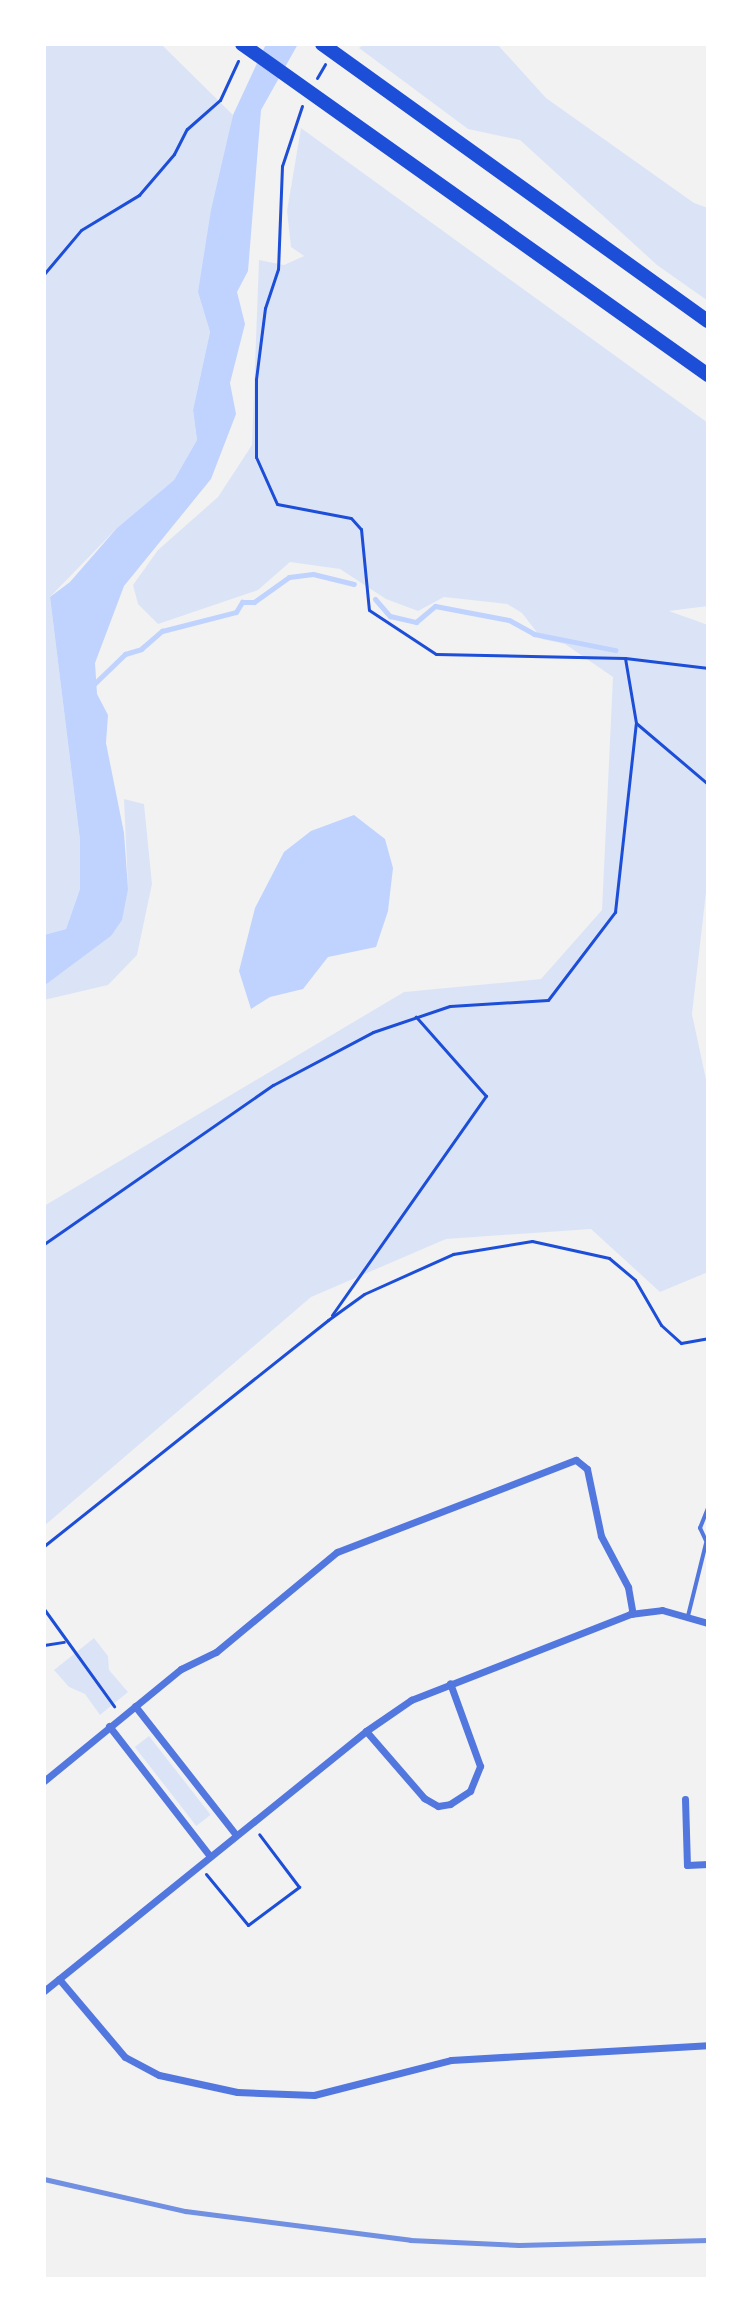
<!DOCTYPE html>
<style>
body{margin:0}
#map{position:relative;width:752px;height:2323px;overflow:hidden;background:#f2f2f2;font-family:"Golos Text",sans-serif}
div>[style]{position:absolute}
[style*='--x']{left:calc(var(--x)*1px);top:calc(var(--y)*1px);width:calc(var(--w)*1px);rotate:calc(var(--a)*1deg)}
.green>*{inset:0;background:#dbe4f7;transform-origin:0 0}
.water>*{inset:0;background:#bfd3fe}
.stream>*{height:5px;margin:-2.5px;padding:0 2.5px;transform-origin:2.5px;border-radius:2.5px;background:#bfd3fe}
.path>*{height:3px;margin:-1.5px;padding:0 1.5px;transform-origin:1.5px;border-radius:1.5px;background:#1d4ed8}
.service>*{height:4px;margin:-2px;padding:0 2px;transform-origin:2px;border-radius:2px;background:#5277de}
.minor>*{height:7px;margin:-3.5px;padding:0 3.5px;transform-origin:3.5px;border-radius:3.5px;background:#5277de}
.motorway>*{height:14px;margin:-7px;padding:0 7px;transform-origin:7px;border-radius:7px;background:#1d4ed8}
.rail>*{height:5px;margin:-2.5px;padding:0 2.5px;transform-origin:2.5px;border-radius:2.5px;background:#7290e2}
span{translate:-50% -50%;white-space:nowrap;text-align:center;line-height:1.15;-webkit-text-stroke:8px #fff;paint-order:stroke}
.frame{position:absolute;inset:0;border:46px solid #fff;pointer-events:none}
</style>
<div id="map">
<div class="green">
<i style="clip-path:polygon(44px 44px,161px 44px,233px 115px,198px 292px,210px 332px,193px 410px,197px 440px,174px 480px,117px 528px,50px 597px,80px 840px,80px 889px,66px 929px,44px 935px)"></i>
<i style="clip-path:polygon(364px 44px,497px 44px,546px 98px,694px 203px,708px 208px,708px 301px,657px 265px,520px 140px,468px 129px,359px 48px)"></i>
<i style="clip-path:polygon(301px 128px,708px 423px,708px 606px,669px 611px,708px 625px,708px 875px,692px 1014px,708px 1089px,708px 1272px,660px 1292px,591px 1229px,446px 1239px,311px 1297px,44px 1526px,44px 1206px,404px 992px,541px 979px,602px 910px,613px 677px,565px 644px,542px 639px,522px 613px,507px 604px,444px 597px,418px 611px,386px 599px,340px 569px,290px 562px,258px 590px,158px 624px,138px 604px,133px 585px,158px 550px,218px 497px,252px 445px,259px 260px,284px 265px,304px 256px,291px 247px,287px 211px)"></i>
<i style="clip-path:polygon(124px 799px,144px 804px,152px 884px,137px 955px,108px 985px,44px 1000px,44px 986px,111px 936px,128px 889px)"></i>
<i style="clip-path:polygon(94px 1638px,108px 1656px,109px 1670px,128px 1692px,100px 1715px,85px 1694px,69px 1687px,54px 1670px)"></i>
<i style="left:149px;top:1736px;width:100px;height:18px;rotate:52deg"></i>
</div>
<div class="water">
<i style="clip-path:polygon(266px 44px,298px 44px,261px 110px,248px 271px,237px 292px,245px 324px,230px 383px,236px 414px,211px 479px,124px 586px,95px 663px,97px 694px,108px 715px,106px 743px,124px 833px,128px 889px,122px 920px,111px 936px,44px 986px,44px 935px,66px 929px,80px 889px,80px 840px,50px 597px,70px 582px,117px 528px,174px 480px,197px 440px,193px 410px,210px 332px,198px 292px,211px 210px,233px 115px)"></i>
<i style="clip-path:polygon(354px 815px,385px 839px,393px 868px,388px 911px,376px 947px,328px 957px,303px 989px,270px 997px,251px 1009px,239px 971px,255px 908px,284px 852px,311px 831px)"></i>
</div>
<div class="stream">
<i style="--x:375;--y:599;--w:23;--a:49"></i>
<i style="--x:390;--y:616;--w:27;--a:13"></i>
<i style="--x:416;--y:622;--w:25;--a:-40"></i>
<i style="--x:435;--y:606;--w:75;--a:10.7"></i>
<i style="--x:509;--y:620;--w:29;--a:29"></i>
<i style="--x:534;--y:634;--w:83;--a:11.2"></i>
<i style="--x:92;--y:686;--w:46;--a:-44.1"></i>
<i style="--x:125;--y:654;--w:17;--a:-17"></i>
<i style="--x:141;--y:649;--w:28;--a:-41"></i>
<i style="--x:162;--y:631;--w:76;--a:-14.4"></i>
<i style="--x:236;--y:612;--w:12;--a:-59"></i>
<i style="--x:242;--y:602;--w:12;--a:0"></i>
<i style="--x:254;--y:602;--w:43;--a:-35.5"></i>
<i style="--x:289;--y:577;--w:24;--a:-7"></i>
<i style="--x:313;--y:574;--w:42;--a:13.7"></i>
</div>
<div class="path">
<i style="--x:317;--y:78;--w:16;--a:-60"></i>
<i style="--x:302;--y:106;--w:63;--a:108.4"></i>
<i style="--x:282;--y:166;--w:103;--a:92.2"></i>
<i style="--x:278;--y:269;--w:41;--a:108.4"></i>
<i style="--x:265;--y:308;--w:72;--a:97.2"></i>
<i style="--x:256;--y:379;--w:78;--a:90"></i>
<i style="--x:256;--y:457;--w:51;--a:65.9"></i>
<i style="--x:277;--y:504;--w:75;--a:10.7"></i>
<i style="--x:351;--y:518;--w:15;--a:48"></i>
<i style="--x:361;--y:529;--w:81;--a:84.4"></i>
<i style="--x:369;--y:610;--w:80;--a:33.3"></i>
<i style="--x:436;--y:654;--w:189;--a:1.2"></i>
<i style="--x:625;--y:658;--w:84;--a:6.9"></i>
<i style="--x:44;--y:274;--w:57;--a:-49.9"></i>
<i style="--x:81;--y:230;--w:68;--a:-31.1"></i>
<i style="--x:139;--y:195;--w:54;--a:-49.5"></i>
<i style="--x:174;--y:154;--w:28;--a:-63"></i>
<i style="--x:187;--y:129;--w:44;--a:-41.3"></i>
<i style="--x:220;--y:100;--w:43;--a:-65.2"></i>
<i style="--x:625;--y:658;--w:66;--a:80.4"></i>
<i style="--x:636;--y:723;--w:94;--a:40.3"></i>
<i style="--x:44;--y:1244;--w:279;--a:-34.8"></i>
<i style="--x:273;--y:1085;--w:113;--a:-27.9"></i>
<i style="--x:373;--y:1032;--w:81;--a:-18.7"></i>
<i style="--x:450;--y:1006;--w:98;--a:-3.5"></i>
<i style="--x:548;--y:1000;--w:111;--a:-52.7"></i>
<i style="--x:615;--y:912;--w:190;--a:-83.7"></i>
<i style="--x:332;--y:1315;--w:268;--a:-54.9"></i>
<i style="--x:486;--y:1096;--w:106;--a:-131.5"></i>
<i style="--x:44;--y:1546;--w:363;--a:-38.5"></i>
<i style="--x:328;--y:1320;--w:44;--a:-35.8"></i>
<i style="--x:364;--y:1294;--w:98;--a:-24.2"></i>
<i style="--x:453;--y:1254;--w:80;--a:-9.3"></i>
<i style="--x:532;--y:1241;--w:79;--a:12.4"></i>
<i style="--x:609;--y:1258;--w:34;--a:40"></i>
<i style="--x:635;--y:1280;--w:52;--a:60"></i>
<i style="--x:661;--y:1325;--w:27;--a:42"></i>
<i style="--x:681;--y:1343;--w:27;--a:-10"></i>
<i style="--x:44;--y:1609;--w:120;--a:54.2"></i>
<i style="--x:44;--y:1645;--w:20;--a:-9"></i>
<i style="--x:206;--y:1874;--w:66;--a:50.5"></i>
<i style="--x:248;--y:1925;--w:64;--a:-36.7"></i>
<i style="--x:299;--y:1887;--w:66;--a:-127"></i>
</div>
<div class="service">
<i style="--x:708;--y:1545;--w:19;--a:-115"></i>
<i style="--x:700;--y:1528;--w:22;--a:-68"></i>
<i style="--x:688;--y:1616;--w:75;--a:-76.1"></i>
</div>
<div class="minor">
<i style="--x:135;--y:1706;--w:164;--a:51.9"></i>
<i style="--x:109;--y:1726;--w:165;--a:52.2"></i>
<i style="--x:366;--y:1731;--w:89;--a:49.1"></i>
<i style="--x:424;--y:1798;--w:16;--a:30"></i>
<i style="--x:438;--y:1806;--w:12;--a:-9"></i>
<i style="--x:450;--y:1804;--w:24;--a:-33"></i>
<i style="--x:470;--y:1791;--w:27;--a:-68"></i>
<i style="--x:480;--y:1766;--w:88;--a:-109.9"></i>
<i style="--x:44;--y:1781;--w:177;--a:-39.3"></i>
<i style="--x:181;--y:1669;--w:39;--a:-26"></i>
<i style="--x:216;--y:1652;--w:157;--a:-39.6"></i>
<i style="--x:337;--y:1552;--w:256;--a:-21.1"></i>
<i style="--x:576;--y:1460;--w:14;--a:39"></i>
<i style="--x:587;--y:1469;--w:68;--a:78.2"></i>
<i style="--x:601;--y:1536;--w:58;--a:62.1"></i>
<i style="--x:628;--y:1587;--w:27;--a:80"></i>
<i style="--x:685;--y:1799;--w:66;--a:88.3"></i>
<i style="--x:687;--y:1865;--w:21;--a:-3"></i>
<i style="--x:59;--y:1979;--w:102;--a:49.8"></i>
<i style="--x:125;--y:2057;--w:38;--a:28"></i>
<i style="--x:159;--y:2075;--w:80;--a:12.3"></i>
<i style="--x:237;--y:2092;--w:77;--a:2.2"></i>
<i style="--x:314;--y:2095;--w:141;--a:-14.3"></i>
<i style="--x:451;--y:2060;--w:257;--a:-3.3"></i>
<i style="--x:44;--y:1991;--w:414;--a:-38.9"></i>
<i style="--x:366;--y:1731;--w:55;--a:-34.6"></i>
<i style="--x:411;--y:1700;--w:235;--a:-21.4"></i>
<i style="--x:630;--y:1614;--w:32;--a:-7"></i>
<i style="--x:662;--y:1610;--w:48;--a:15.8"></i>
</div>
<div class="motorway">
<i style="--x:242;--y:44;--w:572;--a:35.39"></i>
<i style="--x:322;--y:44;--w:475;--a:35.7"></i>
</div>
<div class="rail">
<i style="--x:44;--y:2179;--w:145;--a:12.8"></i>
<i style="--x:185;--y:2211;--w:227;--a:7.3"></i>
<i style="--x:410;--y:2240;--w:109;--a:2.6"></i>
<i style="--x:519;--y:2245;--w:189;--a:-1.5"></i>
</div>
<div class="frame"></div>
</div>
